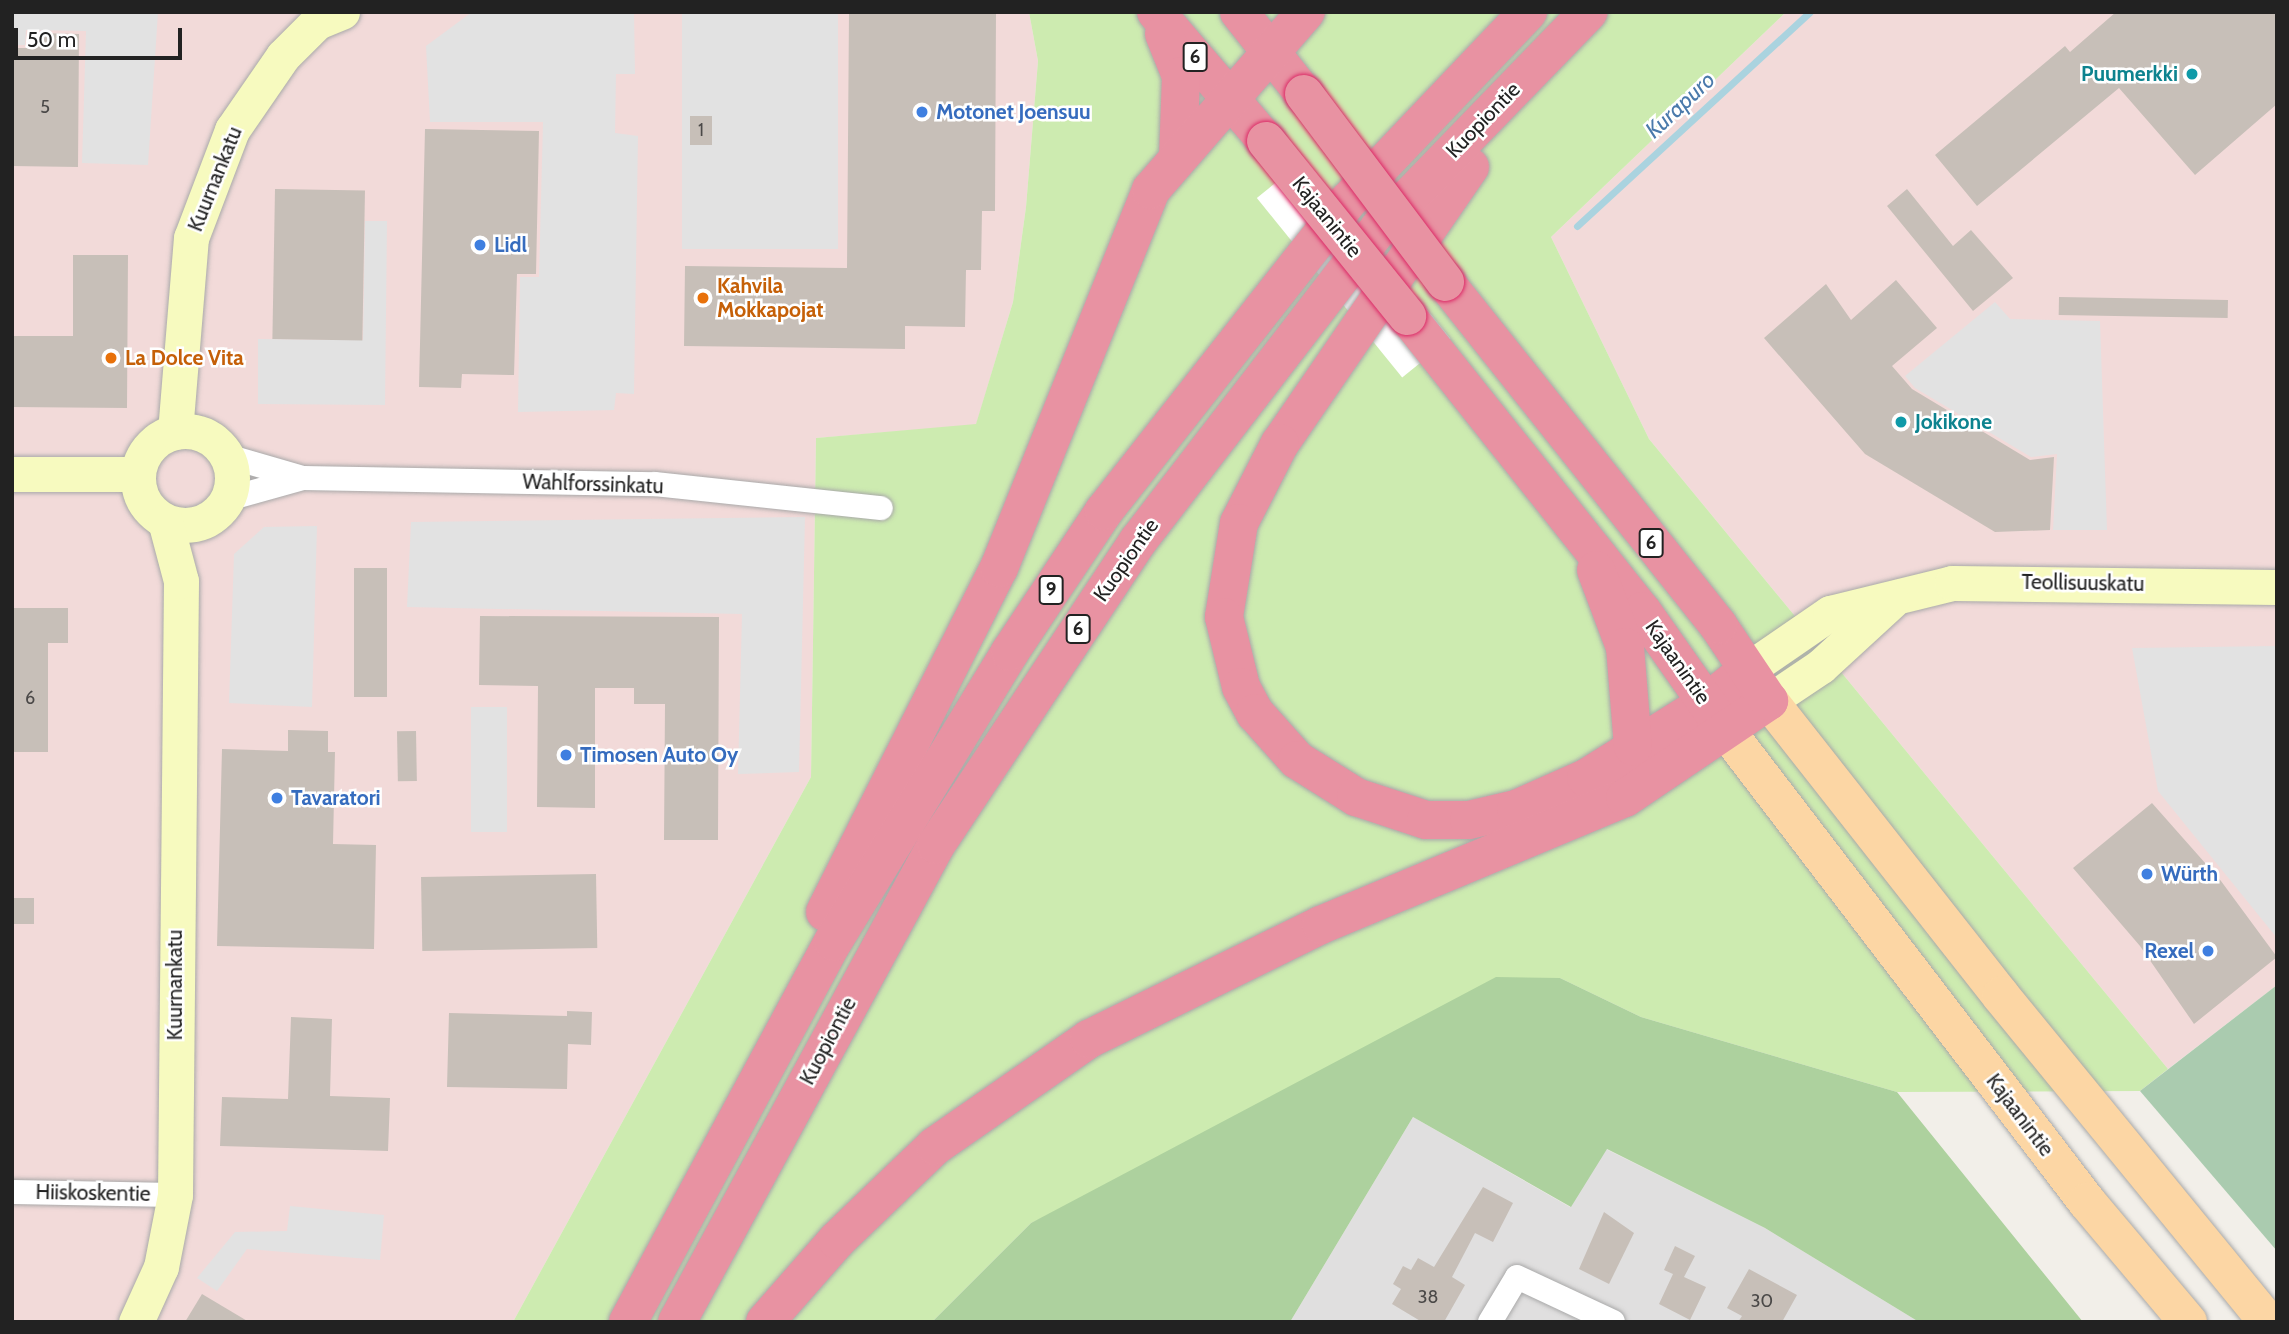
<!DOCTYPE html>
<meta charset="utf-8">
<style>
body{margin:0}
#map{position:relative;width:2289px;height:1334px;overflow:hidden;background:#f2efe9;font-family:Cabin,sans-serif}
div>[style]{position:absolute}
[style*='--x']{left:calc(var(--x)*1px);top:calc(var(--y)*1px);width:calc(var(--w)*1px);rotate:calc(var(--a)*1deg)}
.residential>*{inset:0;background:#e0dfdf}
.commercial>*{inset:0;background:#f2dad9}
.grass>*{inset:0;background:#cdebb0}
.forest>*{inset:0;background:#add19e}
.cemetery>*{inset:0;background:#aacbaf}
.parking>*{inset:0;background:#e2e2e2;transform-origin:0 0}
.pier>*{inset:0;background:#fff;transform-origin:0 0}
.stream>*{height:7px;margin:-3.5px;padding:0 3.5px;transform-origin:3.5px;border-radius:3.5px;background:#aad3df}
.building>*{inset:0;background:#c7bfb8;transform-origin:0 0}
.roads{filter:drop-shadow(0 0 2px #a9a9a9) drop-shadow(0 0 2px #a9a9a9)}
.street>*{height:24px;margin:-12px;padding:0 12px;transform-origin:12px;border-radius:12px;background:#fff}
.secondary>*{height:35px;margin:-17.5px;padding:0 17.5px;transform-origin:17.5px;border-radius:17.5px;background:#f7fabf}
.secondary>.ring{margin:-17.5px;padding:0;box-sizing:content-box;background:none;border:35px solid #f7fabf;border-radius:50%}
.primary>*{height:38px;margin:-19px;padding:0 19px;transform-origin:19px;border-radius:19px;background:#fcd6a4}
.highway>*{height:38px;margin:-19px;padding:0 19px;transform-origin:19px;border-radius:19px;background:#e892a2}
.bridges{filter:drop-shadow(0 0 2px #dc2a67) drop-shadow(0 0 2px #dc2a67)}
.highway-bridge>*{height:38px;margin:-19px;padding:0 19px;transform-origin:19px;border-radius:19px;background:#e892a2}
.dots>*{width:19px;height:19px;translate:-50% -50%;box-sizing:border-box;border:4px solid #fff;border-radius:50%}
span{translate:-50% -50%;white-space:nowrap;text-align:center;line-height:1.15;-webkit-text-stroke:5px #fff;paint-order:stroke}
.number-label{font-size:18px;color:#4b4948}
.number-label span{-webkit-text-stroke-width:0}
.shield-label span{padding:2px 5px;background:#fff;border:2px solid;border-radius:5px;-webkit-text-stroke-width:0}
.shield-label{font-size:19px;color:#222;font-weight:700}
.culture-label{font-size:21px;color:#0d838f;font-weight:700}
.right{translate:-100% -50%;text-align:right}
.left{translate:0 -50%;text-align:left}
.shop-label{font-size:21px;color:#366cbe;font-weight:700}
.street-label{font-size:21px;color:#222}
.food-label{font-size:21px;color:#c56008;font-weight:700}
.water-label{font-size:23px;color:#4a7aab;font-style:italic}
.frame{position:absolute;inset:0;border:14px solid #222;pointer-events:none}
.scale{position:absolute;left:14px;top:28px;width:168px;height:32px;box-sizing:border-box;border:4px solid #222;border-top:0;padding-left:9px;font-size:21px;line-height:24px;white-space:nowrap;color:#222;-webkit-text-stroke:5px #fff;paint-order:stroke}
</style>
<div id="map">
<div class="residential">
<i style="clip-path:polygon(1413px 1117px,1570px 1207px,1606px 1149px,1765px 1228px,1919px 1322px,1290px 1322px)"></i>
</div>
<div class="commercial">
<i style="clip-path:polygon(12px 12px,1029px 12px,1038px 61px,1026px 207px,1013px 302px,976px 425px,816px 438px,811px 777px,513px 1322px,12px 1322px)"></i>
<i style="clip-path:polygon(1786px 12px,2277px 12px,2277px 985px,2168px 1069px,1649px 439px,1551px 237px)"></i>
</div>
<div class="grass">
<i style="clip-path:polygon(1029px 12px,1786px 12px,1551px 237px,1649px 439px,2168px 1069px,2140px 1091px,1897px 1092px,1641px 1017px,1560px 978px,1031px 1223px,932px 1322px,513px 1322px,811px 777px,816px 438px,976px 424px,1013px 302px,1026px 207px,1038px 61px)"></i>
</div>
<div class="forest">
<i style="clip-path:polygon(1496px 977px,1560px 978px,1641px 1017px,1897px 1092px,2083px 1322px,1919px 1322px,1765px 1228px,1607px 1149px,1571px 1207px,1413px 1117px,1290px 1322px,932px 1322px,1031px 1223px)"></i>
</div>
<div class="cemetery">
<i style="clip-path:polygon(2277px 985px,2277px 1251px,2140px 1091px)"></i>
</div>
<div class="parking">
<i style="clip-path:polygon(12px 12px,158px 12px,148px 165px,82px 163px,86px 31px,26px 30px,25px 45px,12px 45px)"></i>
<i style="clip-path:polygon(472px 12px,634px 12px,635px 74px,616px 74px,615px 133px,638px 136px,634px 394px,616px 393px,614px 410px,518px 412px,520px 277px,539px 277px,543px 122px,430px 122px,426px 46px)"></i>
<i style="left:682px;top:12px;width:156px;height:237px"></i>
<i style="clip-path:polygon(365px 221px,387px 221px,385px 405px,258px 404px,258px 339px,363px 340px)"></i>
<i style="clip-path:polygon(1995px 302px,2010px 319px,2100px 321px,2107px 530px,2053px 530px,2057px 454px,2031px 457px,1915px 388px,1905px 376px)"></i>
<i style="clip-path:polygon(805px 517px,799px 772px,738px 774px,742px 614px,407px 607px,411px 522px)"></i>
<i style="clip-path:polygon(317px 526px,312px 707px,229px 703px,234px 554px,264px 527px)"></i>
<i style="clip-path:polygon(2277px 646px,2277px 938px,2158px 791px,2132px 648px)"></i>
<i style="left:471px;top:707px;width:36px;height:125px"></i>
<i style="clip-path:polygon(290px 1206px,384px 1215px,380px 1260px,247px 1249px,217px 1291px,197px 1278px,235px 1232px,287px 1231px)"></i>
</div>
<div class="pier">
<i style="left:1305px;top:159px;width:231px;height:62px;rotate:51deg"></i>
</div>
<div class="stream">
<i style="--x:1577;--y:226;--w:316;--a:-42.6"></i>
</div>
<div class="building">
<i style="clip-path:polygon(849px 12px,996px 12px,995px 211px,982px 211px,981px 270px,966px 270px,965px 327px,905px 326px,905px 349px,684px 346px,685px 266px,847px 268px)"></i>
<i style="clip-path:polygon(2116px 12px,2277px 12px,2277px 104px,2195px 175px,2119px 88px,1977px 206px,1935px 155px,2065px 46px,2070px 52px)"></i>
<i style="clip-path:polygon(37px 33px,79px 34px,78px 167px,12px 166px,12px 48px,36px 48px)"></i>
<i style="left:690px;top:116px;width:22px;height:29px"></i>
<i style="clip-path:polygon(425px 129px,539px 131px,536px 274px,517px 274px,514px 375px,462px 374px,461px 388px,419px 387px)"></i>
<i style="left:275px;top:189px;width:90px;height:150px;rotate:1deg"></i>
<i style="clip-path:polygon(1907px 189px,1953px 246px,1971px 230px,2013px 278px,1973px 311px,1887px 206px)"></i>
<i style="clip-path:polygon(73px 255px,128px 255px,127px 408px,12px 407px,12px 336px,73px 336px)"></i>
<i style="clip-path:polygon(1896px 280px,1937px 328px,1892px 366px,1912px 389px,2030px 460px,2054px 457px,2050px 530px,1995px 532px,1865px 454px,1764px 338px,1826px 284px,1851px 320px)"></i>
<i style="left:2059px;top:297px;width:169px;height:18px;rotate:1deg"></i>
<i style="left:354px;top:568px;width:33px;height:129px"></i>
<i style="clip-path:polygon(12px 608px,68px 608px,68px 643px,48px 643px,48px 752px,12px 752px)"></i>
<i style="clip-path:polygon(480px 616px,719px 617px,718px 840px,664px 840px,665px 704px,634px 704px,634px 688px,595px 688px,595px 808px,537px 807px,538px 686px,479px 685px)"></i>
<i style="clip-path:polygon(288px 730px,328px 731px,328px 752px,335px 752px,333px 844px,376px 845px,374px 949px,217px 946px,222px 749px,288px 751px)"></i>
<i style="left:416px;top:731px;width:50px;height:19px;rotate:89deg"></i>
<i style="clip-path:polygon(2152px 803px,2221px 881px,2277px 957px,2194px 1024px,2140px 946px,2073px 868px)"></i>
<i style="left:596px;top:874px;width:74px;height:175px;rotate:89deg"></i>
<i style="left:12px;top:898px;width:22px;height:26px"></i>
<i style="clip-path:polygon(567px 1011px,592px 1012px,591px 1045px,568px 1044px,567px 1089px,447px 1087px,449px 1013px,567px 1016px)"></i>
<i style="clip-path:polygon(291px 1017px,332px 1019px,330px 1096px,390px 1098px,388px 1151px,220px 1146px,222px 1097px,288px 1099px)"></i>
<i style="clip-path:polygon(1483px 1187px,1513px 1203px,1493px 1242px,1475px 1233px,1452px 1277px,1465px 1285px,1444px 1322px,1422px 1322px,1392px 1304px,1401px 1289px,1393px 1284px,1403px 1266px,1411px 1270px,1418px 1258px,1434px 1267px)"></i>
<i style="clip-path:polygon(1604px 1212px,1634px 1233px,1609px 1284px,1579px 1269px)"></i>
<i style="clip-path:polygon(1675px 1246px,1695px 1256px,1684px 1277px,1706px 1287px,1690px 1320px,1659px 1304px,1673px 1274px,1664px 1270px)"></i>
<i style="clip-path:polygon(1749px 1269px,1797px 1295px,1782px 1322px,1738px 1322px,1742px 1316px,1727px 1308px)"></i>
<i style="clip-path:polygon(202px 1294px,249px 1322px,185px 1322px)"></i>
</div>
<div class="roads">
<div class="street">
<i style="--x:227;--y:456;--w:79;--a:16.1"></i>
<i style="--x:303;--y:478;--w:352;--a:1"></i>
<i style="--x:655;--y:484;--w:227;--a:6.1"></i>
<i style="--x:228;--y:499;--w:78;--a:-15.6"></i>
<i style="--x:12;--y:1192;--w:163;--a:1.1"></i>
<i style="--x:1490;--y:1322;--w:52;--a:-59"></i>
<i style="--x:1517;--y:1277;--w:106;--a:25.1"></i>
</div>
<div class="secondary">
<i class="ring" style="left:138px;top:431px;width:59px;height:59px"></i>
<i style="--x:175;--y:432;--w:195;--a:-85.3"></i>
<i style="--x:191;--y:238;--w:116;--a:-69.2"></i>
<i style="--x:232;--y:130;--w:90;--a:-55.4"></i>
<i style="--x:283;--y:56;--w:48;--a:-45"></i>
<i style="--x:317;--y:22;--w:27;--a:-22"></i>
<i style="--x:12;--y:474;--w:126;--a:0"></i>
<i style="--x:1747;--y:670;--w:101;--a:-34.5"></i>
<i style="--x:1830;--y:613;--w:126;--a:-13.8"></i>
<i style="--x:1952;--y:583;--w:325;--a:0.7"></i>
<i style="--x:1769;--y:701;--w:63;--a:-33.9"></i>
<i style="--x:1821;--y:666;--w:96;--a:-42.5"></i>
<i style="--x:136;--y:1322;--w:60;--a:-65.6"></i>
<i style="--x:161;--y:1267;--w:73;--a:-79"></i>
<i style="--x:175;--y:1195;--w:614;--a:-89.44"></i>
<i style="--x:181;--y:581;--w:62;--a:-104.9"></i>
</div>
<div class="primary">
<i style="--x:1769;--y:701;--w:375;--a:51.8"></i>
<i style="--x:2001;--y:996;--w:421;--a:50.7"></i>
<i style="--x:1728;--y:733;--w:591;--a:52.57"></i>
<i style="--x:2087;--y:1202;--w:157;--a:49.9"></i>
</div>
<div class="highway">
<i style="--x:1156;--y:12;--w:170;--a:49.5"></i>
<i style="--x:1239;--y:12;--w:105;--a:51.6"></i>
<i style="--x:1164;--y:34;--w:45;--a:68"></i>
<i style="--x:1181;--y:76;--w:80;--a:92.1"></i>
<i style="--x:1470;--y:167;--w:335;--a:124.5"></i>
<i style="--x:1280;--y:443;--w:90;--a:117.1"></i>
<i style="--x:1239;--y:523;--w:95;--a:99.1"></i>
<i style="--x:1224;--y:617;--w:72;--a:76.3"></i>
<i style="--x:1241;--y:687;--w:30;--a:62"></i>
<i style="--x:1255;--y:713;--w:63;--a:48.2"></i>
<i style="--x:1297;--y:760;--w:70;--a:32.1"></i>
<i style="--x:1356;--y:797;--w:74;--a:18.2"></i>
<i style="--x:1426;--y:820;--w:43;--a:0"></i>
<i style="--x:1469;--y:820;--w:48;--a:-13.2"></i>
<i style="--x:1516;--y:809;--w:77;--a:-23.9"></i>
<i style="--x:1586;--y:778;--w:142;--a:-32"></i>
<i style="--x:1706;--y:703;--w:53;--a:-38.8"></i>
<i style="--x:1407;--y:316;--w:377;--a:51.5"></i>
<i style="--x:1642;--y:611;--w:139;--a:54.9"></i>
<i style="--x:1596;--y:570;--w:82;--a:69.4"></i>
<i style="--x:1625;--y:647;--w:100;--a:85.4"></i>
<i style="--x:825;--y:912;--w:386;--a:-63.2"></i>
<i style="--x:999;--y:568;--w:407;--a:-68.1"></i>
<i style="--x:1151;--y:190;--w:236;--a:-49"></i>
<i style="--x:628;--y:1322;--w:432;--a:-61.7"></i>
<i style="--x:833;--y:942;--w:340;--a:-58.6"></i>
<i style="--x:1010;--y:652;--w:169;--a:-56.3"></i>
<i style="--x:1104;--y:511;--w:395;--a:-51.8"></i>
<i style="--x:1348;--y:201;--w:261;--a:-46.4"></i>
<i style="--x:677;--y:1322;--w:543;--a:-61.5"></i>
<i style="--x:936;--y:845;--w:365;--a:-56.4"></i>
<i style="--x:1138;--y:541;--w:395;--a:-52.4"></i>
<i style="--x:1379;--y:228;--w:301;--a:-45.9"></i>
<i style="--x:765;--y:1322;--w:109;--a:-48.7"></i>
<i style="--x:837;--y:1240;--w:136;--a:-43.8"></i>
<i style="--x:935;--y:1146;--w:188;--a:-34.8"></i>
<i style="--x:1089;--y:1039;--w:258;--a:-26.2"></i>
<i style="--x:1321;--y:925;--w:329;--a:-22.7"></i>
<i style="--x:1625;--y:798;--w:174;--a:-34"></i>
<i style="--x:1769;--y:701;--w:92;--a:-123.9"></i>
<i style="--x:1718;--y:625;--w:438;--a:-128.5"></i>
</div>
</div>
<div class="bridges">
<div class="highway-bridge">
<i style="--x:1304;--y:94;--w:235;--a:53.1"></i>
<i style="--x:1266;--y:141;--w:225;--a:51.1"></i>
</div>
</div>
<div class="dots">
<i style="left:2192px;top:74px;background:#0f9aa8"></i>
<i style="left:922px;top:112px;background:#3f7fe0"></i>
<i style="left:480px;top:245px;background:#3f7fe0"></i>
<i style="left:703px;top:298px;background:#e8710a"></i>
<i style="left:111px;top:358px;background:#e8710a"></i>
<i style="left:1901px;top:422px;background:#0f9aa8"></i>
<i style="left:566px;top:755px;background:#3f7fe0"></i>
<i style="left:277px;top:798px;background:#3f7fe0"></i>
<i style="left:2147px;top:874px;background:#3f7fe0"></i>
<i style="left:2208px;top:951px;background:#3f7fe0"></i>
</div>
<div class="number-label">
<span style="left:45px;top:107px">5</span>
<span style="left:701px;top:130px">1</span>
<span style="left:30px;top:698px">6</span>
<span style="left:1428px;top:1297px">38</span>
<span style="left:1762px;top:1301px">30</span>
</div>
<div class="shield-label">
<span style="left:1195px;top:57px">6</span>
<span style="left:1651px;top:543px">6</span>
<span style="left:1051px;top:590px">9</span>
<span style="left:1078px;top:629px">6</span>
</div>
<div class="culture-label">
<span class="right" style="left:2178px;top:74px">Puumerkki</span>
<span class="left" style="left:1915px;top:422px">Jokikone</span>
</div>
<div class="shop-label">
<span class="left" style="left:936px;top:112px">Motonet Joensuu</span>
<span class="left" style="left:494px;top:245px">Lidl</span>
<span class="left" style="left:580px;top:755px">Timosen Auto Oy</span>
<span class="left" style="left:291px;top:798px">Tavaratori</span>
<span class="left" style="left:2161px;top:874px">Würth</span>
<span class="right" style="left:2194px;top:951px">Rexel</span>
</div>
<div class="street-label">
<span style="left:1483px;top:120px;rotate:-46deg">Kuopiontie</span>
<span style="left:215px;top:179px;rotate:-68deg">Kuurnankatu</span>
<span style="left:1327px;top:217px;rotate:51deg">Kajaanintie</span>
<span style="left:593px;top:484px;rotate:2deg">Wahlforssinkatu</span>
<span style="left:1126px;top:560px;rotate:-55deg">Kuopiontie</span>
<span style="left:2083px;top:583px;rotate:1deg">Teollisuuskatu</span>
<span style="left:1678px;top:662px;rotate:55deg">Kajaanintie</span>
<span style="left:175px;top:985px;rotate:-90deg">Kuurnankatu</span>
<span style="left:828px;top:1041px;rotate:-62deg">Kuopiontie</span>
<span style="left:2020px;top:1115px;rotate:53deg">Kajaanintie</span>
<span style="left:93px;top:1193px;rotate:1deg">Hiiskoskentie</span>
</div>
<div class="food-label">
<span class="left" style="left:717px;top:298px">Kahvila<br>Mokkapojat</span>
<span class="left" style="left:125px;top:358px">La Dolce Vita</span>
</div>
<div class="water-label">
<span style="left:1680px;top:105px;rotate:-43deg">Kurapuro</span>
</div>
<div class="frame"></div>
<div class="scale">50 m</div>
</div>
